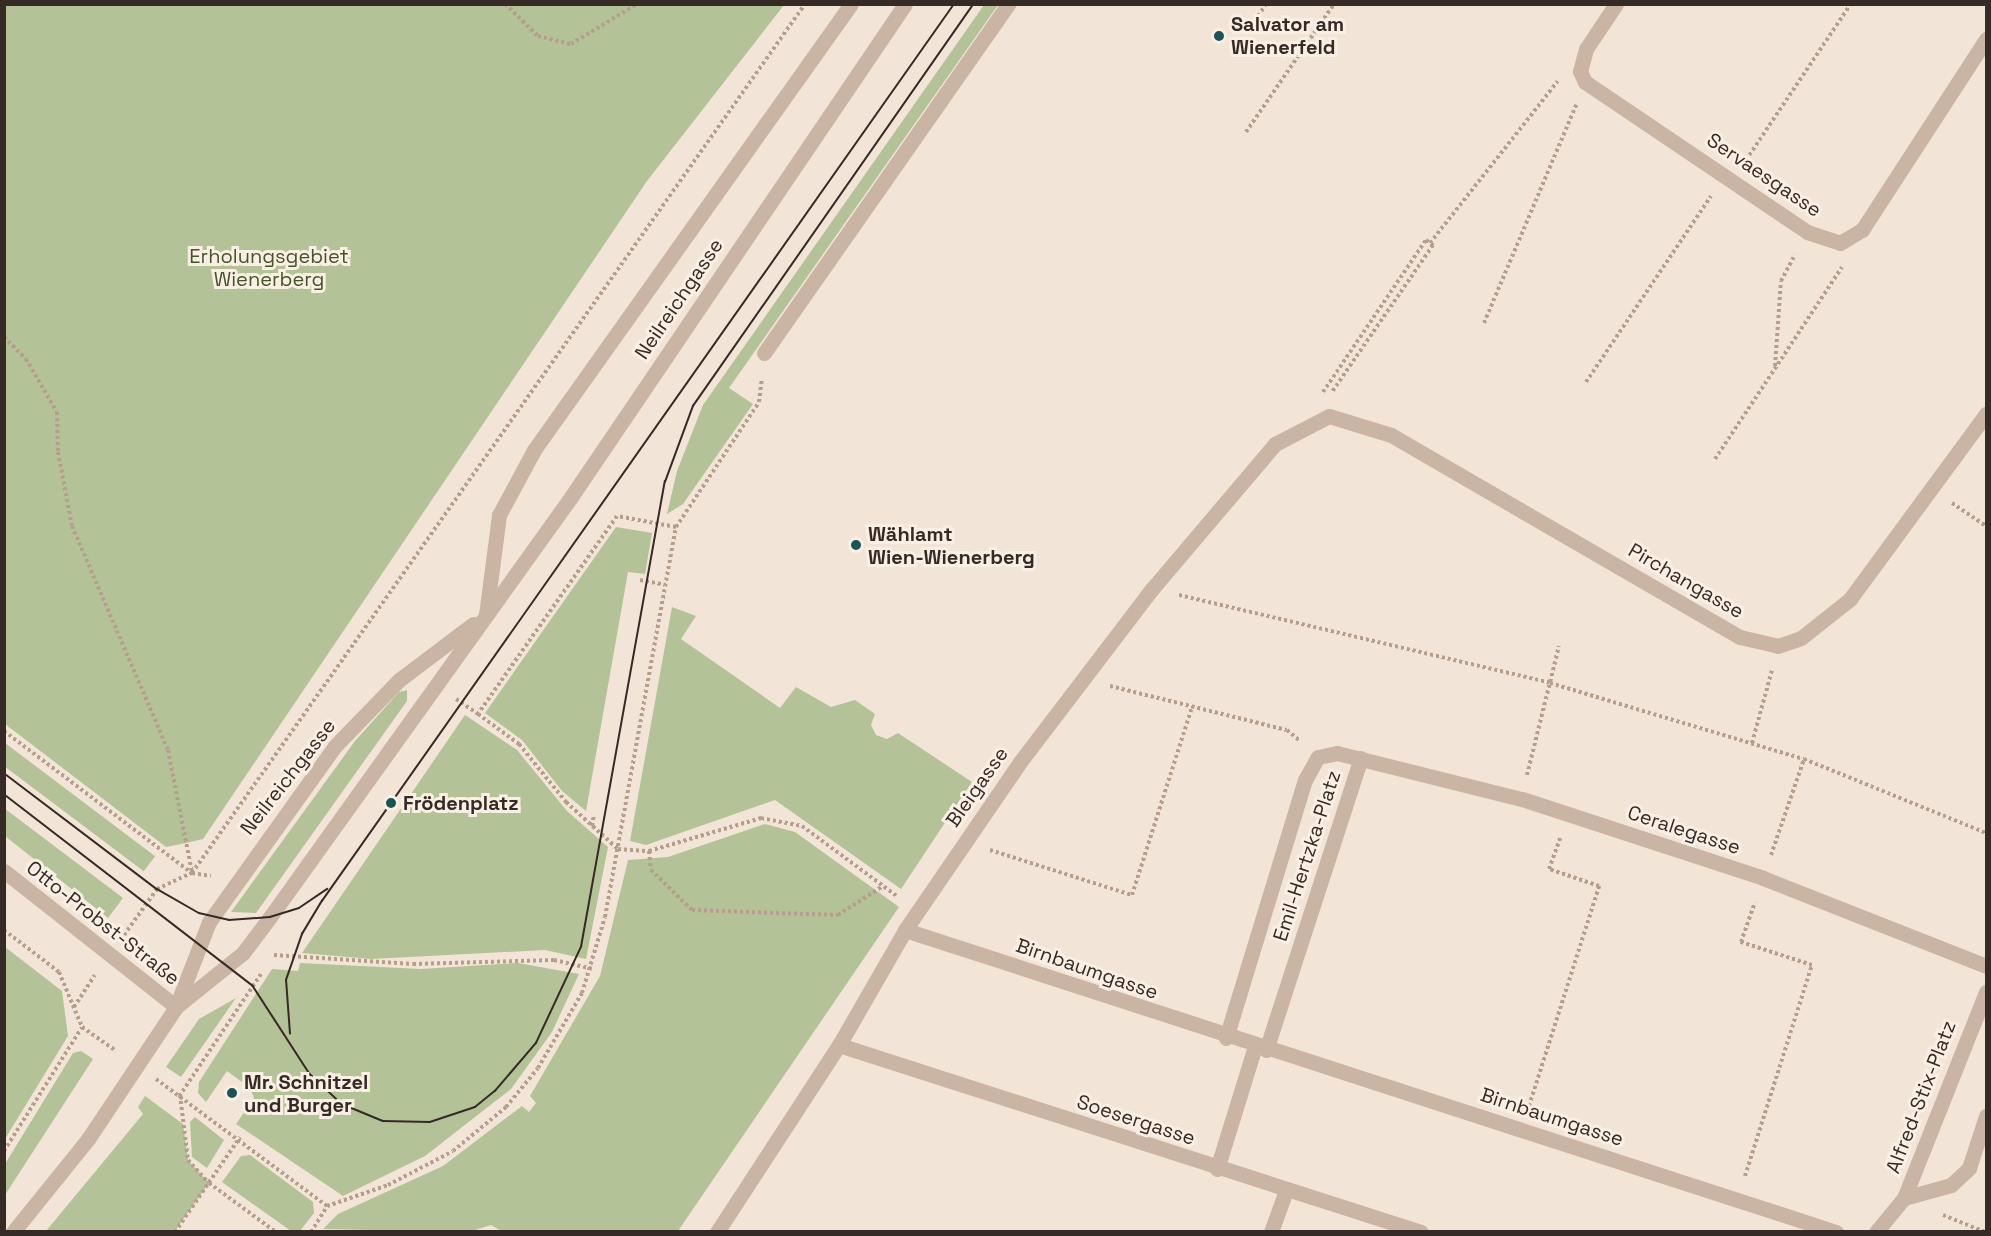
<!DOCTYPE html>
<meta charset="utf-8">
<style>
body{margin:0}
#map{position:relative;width:1991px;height:1236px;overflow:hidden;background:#f2e5d7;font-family:"Space Grotesk",sans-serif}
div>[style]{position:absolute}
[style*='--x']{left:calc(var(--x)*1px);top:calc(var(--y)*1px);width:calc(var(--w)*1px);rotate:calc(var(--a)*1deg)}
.green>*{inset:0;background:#b4c297;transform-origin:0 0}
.path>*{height:4px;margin-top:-2px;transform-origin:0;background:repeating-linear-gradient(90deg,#b69e8d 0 3px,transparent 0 6px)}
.lane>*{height:15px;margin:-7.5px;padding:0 7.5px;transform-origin:7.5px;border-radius:7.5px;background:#cab4a3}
.street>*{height:15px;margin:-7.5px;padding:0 7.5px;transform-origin:7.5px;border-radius:7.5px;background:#cab4a3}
.tram>*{height:1.5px;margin:-0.75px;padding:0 0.75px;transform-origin:0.75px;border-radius:0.75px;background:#352a25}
.dots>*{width:16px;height:16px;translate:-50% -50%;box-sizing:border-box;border:3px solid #faefe4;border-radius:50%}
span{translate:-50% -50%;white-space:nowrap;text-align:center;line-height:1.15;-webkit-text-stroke:6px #faefe4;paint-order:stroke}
.poi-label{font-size:20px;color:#352a25;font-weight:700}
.left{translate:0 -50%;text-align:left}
.street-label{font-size:20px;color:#352a25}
.park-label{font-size:20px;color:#455428}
.frame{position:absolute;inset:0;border:6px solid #352a25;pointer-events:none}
</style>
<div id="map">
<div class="green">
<i style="clip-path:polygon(4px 5px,784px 5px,647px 181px,203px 839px,186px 843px,166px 847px,5px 724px)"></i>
<i style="clip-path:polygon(984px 5px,998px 5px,729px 388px,753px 404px,683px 504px,667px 514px,677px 471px,703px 405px)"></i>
<i style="clip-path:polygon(616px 527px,652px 533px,645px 574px,628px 572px,586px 811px,562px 791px,522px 740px,485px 713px)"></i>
<i style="clip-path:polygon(672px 607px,696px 616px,681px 639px,780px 708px,796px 687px,831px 707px,855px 700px,875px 714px,871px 725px,876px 735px,887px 739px,898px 733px,972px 782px,901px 889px,775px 800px,646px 845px,630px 841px)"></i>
<i style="clip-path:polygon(407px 690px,407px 701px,256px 913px,231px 912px,355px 741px,399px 692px)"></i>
<i style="clip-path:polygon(465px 715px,517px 750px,567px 811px,608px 847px,586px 959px,545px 950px,371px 959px,302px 953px)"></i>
<i style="left:5px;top:743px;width:188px;height:19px;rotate:37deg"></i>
<i style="clip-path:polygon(4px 808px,123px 898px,108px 918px,5px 836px)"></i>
<i style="clip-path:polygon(765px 824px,795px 832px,899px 907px,678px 1231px,503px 1232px,491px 1225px,469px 1232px,323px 1229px,338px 1214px,443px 1166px,522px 1106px,529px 1112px,536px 1103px,530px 1096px,600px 976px,628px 860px,668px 857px)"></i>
<i style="clip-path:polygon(5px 947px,62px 991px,68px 1036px,5px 1139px)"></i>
<i style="clip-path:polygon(300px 963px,421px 969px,518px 963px,579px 974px,552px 1032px,511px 1089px,425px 1156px,343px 1196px,236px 1124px,254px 1098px,250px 1088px,227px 1071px,206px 1102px,198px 1093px,199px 1082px,272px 969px,298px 971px)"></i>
<i style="clip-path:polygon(236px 998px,181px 1077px,166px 1067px,199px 1019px)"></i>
<i style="clip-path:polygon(81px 1051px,93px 1059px,5px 1195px,5px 1164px,73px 1053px)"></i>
<i style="clip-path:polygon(145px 1096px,183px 1124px,188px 1160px,209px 1183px,175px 1231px,46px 1231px,143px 1114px,138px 1107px)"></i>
<i style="clip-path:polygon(195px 1117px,224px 1140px,207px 1168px,192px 1157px,190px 1122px)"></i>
<i style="clip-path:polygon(250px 1155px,313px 1202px,314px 1213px,300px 1231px,291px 1231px,222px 1182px,241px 1156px)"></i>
</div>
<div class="path">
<i style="--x:505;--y:4;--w:46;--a:44.1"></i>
<i style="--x:538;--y:36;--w:34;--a:14"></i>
<i style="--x:571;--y:44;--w:77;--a:-31.2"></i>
<i style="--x:1258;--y:16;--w:14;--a:-56"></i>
<i style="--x:1246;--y:132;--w:155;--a:-55.5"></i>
<i style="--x:1746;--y:160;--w:188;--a:-56.1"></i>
<i style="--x:1430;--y:243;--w:206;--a:-51.7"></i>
<i style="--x:1484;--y:323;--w:237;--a:-67.1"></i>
<i style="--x:4;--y:337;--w:31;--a:45"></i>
<i style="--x:26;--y:359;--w:61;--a:59.7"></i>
<i style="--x:57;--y:412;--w:40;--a:88.6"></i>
<i style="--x:58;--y:452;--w:75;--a:79.3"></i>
<i style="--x:72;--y:526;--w:244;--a:66.8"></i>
<i style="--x:168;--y:750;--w:124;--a:78.9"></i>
<i style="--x:1775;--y:366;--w:85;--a:-86"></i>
<i style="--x:1781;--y:281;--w:30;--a:-62"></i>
<i style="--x:1586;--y:382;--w:224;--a:-56.1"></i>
<i style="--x:1323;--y:392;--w:184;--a:-55.9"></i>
<i style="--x:1426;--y:240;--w:9;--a:36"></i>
<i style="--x:1433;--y:245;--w:178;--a:124.5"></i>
<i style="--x:1715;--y:459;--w:230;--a:-56.5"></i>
<i style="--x:1952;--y:503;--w:41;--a:34.1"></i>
<i style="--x:676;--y:527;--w:60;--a:-169.4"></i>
<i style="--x:617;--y:516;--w:242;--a:125.1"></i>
<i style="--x:478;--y:714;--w:51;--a:36.2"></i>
<i style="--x:519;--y:744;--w:75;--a:51"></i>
<i style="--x:566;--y:802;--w:70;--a:42.1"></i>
<i style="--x:618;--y:849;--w:31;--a:4"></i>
<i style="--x:649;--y:851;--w:117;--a:-16.4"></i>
<i style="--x:761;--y:818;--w:42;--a:11"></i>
<i style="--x:802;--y:826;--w:118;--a:36.4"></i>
<i style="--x:640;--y:580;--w:25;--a:11"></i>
<i style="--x:1179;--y:595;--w:381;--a:13.3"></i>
<i style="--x:1550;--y:683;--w:265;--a:16.7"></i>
<i style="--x:1804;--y:759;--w:196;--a:22.1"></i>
<i style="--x:1110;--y:686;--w:182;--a:14"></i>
<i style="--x:1287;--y:730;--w:17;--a:40"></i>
<i style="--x:456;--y:699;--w:27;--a:34"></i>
<i style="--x:4;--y:731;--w:236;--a:37.1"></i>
<i style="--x:192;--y:873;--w:19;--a:9"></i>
<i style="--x:1752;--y:743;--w:76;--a:-74.7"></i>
<i style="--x:1527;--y:775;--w:133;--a:-76.1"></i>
<i style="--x:592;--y:826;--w:11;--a:-80"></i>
<i style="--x:990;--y:850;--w:149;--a:17.6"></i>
<i style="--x:1132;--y:895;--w:197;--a:-72.3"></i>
<i style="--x:649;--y:851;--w:19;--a:84"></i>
<i style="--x:651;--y:870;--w:57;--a:44.3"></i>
<i style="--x:692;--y:910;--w:146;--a:2"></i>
<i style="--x:838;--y:915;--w:54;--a:-32.8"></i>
<i style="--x:1771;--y:855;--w:102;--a:-71"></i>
<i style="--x:4;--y:930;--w:69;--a:37.4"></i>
<i style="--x:59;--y:972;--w:60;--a:67.3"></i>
<i style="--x:82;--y:1027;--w:42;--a:35.2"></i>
<i style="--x:124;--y:935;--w:57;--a:-54.3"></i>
<i style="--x:157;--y:889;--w:38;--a:-25"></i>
<i style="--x:192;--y:873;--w:1063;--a:-54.8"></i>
<i style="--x:274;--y:955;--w:139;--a:3.7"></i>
<i style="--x:413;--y:964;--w:141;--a:-1.6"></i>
<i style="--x:554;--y:960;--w:39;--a:13"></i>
<i style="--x:261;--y:974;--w:146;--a:123.8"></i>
<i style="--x:180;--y:1095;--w:65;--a:83"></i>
<i style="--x:188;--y:1160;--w:31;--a:48"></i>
<i style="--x:209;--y:1183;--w:83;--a:36.2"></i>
<i style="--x:74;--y:1007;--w:38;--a:-57"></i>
<i style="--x:156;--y:1079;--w:213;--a:36.6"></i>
<i style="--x:1529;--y:1106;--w:231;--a:-72.3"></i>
<i style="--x:1599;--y:886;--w:53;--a:-161.2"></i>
<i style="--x:1549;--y:869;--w:33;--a:-70"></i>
<i style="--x:4;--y:1151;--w:146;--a:-57.8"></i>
<i style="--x:1745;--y:1176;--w:221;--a:-72.4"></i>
<i style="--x:1812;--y:965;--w:75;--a:-162.1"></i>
<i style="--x:1741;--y:942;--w:42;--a:-70.7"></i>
<i style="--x:1943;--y:1215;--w:45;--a:22"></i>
<i style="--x:175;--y:1232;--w:115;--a:-55.6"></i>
<i style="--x:311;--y:1232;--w:31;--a:-58"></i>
<i style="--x:327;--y:1206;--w:65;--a:-19"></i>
<i style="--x:388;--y:1185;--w:73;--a:-27.6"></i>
<i style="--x:453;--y:1151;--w:69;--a:-39.7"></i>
<i style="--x:506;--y:1107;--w:50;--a:-50.6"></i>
<i style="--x:538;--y:1068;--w:87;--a:-59.6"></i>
<i style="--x:582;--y:993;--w:79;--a:-73.2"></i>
<i style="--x:605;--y:917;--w:396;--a:-79.7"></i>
<i style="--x:676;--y:527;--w:150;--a:-56.4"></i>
<i style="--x:759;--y:402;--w:24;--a:-83"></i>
</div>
<div class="lane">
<i style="--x:486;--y:615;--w:101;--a:-82.6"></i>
<i style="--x:499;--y:515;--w:74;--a:-61.7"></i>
<i style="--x:534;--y:450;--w:547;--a:-54.6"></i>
</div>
<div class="street">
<i style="--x:1616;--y:4;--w:54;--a:123.7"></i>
<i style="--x:1586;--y:49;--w:23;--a:105"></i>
<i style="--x:1580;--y:71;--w:12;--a:66"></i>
<i style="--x:1585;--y:82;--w:268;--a:34"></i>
<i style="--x:1807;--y:232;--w:35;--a:18"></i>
<i style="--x:1840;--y:243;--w:26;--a:-31"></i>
<i style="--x:1862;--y:230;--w:228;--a:-57"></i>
<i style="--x:764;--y:353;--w:426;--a:-55"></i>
<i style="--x:4;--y:871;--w:219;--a:38.3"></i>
<i style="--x:905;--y:930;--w:979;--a:17.97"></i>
<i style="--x:1986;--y:992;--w:222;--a:111.7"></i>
<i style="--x:1904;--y:1198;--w:49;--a:-15.5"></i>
<i style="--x:1951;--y:1185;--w:25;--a:-43"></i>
<i style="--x:1969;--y:1168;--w:55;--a:-71.9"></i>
<i style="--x:176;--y:1007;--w:86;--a:-38.9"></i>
<i style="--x:243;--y:953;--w:45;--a:-53.1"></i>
<i style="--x:270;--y:917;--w:517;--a:-54.37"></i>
<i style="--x:571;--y:497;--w:595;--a:-55.88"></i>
<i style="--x:1226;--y:1038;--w:270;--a:-73"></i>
<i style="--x:1305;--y:780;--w:26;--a:-61"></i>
<i style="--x:1318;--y:757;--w:19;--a:-12"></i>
<i style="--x:1337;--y:753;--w:191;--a:14"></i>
<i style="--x:1522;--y:799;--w:254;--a:18.1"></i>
<i style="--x:1763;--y:878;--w:240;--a:21.5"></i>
<i style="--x:839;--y:1045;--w:611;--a:17.81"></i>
<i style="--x:1266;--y:1050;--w:307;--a:-72"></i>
<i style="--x:1217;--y:1169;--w:129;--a:-72.8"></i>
<i style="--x:13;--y:1232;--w:119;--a:-51.1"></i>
<i style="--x:88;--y:1139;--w:159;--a:-56.3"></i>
<i style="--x:176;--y:1007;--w:91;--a:-68.8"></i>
<i style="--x:209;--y:922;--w:216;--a:-54.4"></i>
<i style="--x:335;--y:746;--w:92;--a:-45.9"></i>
<i style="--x:399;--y:680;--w:93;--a:-37.1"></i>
<i style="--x:717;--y:1232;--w:223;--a:-56.9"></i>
<i style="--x:839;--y:1045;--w:133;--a:-60.1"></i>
<i style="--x:905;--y:930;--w:204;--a:-55.6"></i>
<i style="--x:1020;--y:762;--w:218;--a:-52.7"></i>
<i style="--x:1152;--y:589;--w:190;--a:-49.7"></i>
<i style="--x:1275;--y:444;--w:61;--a:-27.4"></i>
<i style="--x:1329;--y:416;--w:65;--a:17"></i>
<i style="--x:1391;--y:435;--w:403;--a:30.1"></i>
<i style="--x:1740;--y:637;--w:39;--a:13"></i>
<i style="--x:1778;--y:646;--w:24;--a:-19"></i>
<i style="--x:1801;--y:638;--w:63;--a:-38.5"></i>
<i style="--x:1850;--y:599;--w:230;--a:-53.7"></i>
<i style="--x:1271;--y:1232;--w:45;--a:-70.3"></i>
<i style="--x:1876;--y:1232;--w:44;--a:-50.5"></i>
</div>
<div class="tram">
<i style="--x:4;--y:773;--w:192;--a:37.2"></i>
<i style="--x:157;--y:889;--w:48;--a:29.7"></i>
<i style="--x:199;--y:913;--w:31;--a:13"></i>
<i style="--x:229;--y:920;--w:41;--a:-4.2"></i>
<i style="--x:270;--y:917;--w:30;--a:-17"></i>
<i style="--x:299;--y:908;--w:34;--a:-34"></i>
<i style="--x:4;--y:794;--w:314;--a:37.6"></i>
<i style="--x:253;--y:986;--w:105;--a:57.1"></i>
<i style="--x:310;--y:1074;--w:44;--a:43.2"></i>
<i style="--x:342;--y:1104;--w:44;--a:22.5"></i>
<i style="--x:383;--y:1121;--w:47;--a:1.2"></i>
<i style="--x:430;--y:1122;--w:47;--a:-18.4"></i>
<i style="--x:475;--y:1107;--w:26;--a:-39"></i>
<i style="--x:495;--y:1091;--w:63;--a:-49.5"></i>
<i style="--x:536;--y:1043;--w:106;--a:-64.9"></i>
<i style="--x:581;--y:947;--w:473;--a:-79.8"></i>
<i style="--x:665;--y:482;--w:81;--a:-69.8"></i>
<i style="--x:693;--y:406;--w:490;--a:-55.1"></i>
<i style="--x:290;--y:1034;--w:54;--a:-94.2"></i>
<i style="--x:286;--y:980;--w:49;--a:-70.8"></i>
<i style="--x:302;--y:934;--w:39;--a:-59"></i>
<i style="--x:322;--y:901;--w:1097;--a:-54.83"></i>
</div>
<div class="dots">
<i style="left:1219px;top:36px;background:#195558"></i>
<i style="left:856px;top:545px;background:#195558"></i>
<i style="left:391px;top:803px;background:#195558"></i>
<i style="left:232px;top:1093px;background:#195558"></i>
</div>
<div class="poi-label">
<span class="left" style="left:1231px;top:36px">Salvator am<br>Wienerfeld</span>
<span class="left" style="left:868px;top:546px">Wählamt<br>Wien-Wienerberg</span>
<span class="left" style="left:403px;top:803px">Frödenplatz</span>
<span class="left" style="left:244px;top:1094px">Mr. Schnitzel<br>und Burger</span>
</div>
<div class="street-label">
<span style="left:1764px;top:175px;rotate:34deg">Servaesgasse</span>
<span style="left:679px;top:299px;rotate:-56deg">Neilreichgasse</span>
<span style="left:1686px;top:581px;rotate:30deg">Pirchangasse</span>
<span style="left:288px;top:777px;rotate:-52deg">Neilreichgasse</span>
<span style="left:977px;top:787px;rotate:-55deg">Bleigasse</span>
<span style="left:1684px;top:830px;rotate:18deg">Ceralegasse</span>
<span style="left:1307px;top:856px;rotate:-72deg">Emil-Hertzka-Platz</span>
<span style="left:103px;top:923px;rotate:38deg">Otto-Probst-Straße</span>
<span style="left:1087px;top:969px;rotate:19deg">Birnbaumgasse</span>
<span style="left:1921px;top:1097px;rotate:-69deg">Alfred-Stix-Platz</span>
<span style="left:1552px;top:1117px;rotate:18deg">Birnbaumgasse</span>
<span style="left:1136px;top:1120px;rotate:18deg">Soesergasse</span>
</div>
<div class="park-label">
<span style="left:269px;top:268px">Erholungsgebiet<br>Wienerberg</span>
</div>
<div class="frame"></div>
</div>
